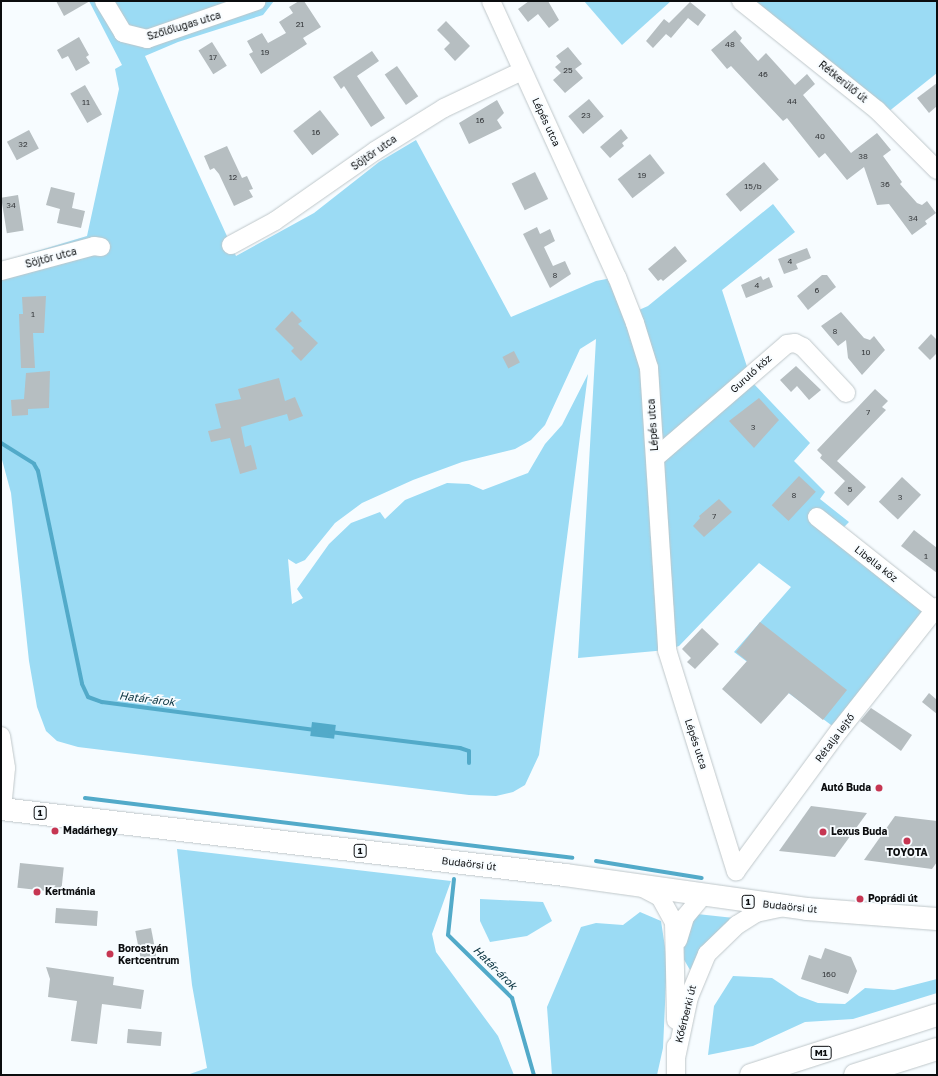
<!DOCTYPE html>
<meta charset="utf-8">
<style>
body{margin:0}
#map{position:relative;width:938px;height:1076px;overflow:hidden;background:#f7fcff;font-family:"Golos Text",sans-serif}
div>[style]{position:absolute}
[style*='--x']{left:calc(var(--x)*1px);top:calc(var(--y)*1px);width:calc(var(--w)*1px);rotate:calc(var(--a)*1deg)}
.green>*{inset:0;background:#9bdbf4}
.water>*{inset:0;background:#52aac9;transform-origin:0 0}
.stream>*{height:4px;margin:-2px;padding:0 2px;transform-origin:2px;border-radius:2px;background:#52aac9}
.building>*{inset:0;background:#b6bec1;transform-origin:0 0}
.roads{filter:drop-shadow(0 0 1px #bfc7ca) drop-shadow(0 0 1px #bfc7ca)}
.minor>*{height:18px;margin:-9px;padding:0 9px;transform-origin:9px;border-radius:9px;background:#fff}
.major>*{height:22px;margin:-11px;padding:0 11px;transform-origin:11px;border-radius:11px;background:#fff}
.dots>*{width:11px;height:11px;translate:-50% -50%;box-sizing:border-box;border:2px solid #f7fcff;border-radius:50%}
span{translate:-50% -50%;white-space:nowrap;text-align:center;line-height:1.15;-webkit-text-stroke:3.5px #f7fcff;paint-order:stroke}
.number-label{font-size:8px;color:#36393c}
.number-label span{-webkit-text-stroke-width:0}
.shield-label span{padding:1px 3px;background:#f7fcff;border:1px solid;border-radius:3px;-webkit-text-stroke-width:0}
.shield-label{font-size:9px;color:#0b0d0f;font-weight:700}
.street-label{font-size:10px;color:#0b0d0f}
.poi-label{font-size:10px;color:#0b0d0f;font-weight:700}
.right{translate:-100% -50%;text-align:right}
.left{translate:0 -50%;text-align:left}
.water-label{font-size:11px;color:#0a3441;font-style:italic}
.frame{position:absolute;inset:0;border:2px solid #0b0d0f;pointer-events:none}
</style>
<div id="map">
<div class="green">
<i style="clip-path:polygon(89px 1px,274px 1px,263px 15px,178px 42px,145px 56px,236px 256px,314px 213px,379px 162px,416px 140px,511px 317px,596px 281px,617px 277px,632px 313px,648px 306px,773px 204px,795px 232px,722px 290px,752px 382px,810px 443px,794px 461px,825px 492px,820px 499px,849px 522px,843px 528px,935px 610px,839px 731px,734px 652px,791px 587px,759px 563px,679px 646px,667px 650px,578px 658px,596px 339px,580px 349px,545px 425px,531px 440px,515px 449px,462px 462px,413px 480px,362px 503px,335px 523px,305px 560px,296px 564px,288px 559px,292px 604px,303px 598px,297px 589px,329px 544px,351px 523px,380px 512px,385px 519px,405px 500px,447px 483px,469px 484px,483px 490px,528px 473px,545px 444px,562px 425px,588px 374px,539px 755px,525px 785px,513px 792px,496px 796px,469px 795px,78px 747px,57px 741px,46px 731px,37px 707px,29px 661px,11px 493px,1px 456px,1px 262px,87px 236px,119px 89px,115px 69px,122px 65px)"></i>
<i style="clip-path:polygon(584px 1px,671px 1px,622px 45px)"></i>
<i style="clip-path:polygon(741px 1px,937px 1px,937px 73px,883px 116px)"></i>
<i style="clip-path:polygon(177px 849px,451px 881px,432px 934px,436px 952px,498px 1036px,514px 1075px,187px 1075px,207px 1068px,192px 985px)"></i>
<i style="clip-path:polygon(480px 899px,543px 902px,552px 921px,527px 936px,490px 942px,480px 921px)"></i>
<i style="clip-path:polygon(640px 912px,661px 921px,667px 960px,663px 1048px,657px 1075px,552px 1075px,547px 1007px,581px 927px,596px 923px,623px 925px)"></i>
<i style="clip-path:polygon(697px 914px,734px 918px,690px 970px,683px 958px,683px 947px,686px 929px)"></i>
<i style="clip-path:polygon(733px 976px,772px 978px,799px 996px,818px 1003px,845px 1004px,865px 988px,894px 990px,937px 979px,937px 993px,853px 1019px,805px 1022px,753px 1046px,708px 1055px,714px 1006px)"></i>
</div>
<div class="water">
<i style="left:312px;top:722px;width:24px;height:14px;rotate:7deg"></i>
</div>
<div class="stream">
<i style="--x:1;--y:443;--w:39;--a:32"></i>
<i style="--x:34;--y:464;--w:8;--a:60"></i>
<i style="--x:38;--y:471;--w:217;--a:78.3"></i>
<i style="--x:82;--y:684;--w:14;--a:65"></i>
<i style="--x:88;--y:697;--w:15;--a:20"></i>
<i style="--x:102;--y:702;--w:215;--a:7.5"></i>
<i style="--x:330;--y:732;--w:131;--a:7"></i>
<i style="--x:460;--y:748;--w:9;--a:18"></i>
<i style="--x:469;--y:751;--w:12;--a:90"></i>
<i style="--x:85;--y:798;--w:491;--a:7"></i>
<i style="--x:596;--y:861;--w:107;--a:9.1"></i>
<i style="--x:454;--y:879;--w:56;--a:96.1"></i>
<i style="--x:448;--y:935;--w:90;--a:44.5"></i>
<i style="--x:512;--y:998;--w:80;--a:74.1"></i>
</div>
<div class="building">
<i style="clip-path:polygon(56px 1px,90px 1px,64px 16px)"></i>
<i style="clip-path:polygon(299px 1px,304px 1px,321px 27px,303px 38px,307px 44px,261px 74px,249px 54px,253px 52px,247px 41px,262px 33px,268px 43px,286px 33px,279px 22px,293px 13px,289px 7px)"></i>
<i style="clip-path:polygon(529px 1px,548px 1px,559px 20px,549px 28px,538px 14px,528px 22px,518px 9px)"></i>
<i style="clip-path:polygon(690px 2px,706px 15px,698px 26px,688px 18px,671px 38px,666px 34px,653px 48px,646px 41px,664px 19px,669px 23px)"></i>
<i style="clip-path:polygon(446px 21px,470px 46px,455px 61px,444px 49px,450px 43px,437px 30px)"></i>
<i style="clip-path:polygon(735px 30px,742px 38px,740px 41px,758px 61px,766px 53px,795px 85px,807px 74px,815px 84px,803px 95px,851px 153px,877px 133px,891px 150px,883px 156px,902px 182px,900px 184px,917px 203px,922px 205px,927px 201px,936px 213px,925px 221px,927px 224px,912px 235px,889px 204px,877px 205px,864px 167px,847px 180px,825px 153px,819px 158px,787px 118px,783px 121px,731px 66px,727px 69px,711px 50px)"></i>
<i style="clip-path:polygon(79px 37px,89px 55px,86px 57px,90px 63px,76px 71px,68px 56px,62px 59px,57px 50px)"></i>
<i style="left:212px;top:42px;width:28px;height:16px;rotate:58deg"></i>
<i style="clip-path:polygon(568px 47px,582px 64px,575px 69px,583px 78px,565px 93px,553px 80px,561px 73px,555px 67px,561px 62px,556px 56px)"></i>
<i style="clip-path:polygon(372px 51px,379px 61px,357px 76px,385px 118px,371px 127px,344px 86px,341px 89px,333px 77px)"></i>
<i style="left:397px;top:66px;width:37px;height:15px;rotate:55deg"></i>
<i style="clip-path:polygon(937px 83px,937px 106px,929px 113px,917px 98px)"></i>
<i style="left:85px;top:85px;width:34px;height:17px;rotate:60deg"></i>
<i style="left:589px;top:99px;width:23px;height:27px;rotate:50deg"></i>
<i style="clip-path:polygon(497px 100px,504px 113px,497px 120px,502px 128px,469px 144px,459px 123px)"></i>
<i style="left:320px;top:110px;width:31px;height:34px;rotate:52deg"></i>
<i style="clip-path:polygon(621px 129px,628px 138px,622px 143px,624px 146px,610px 158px,600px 147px)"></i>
<i style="left:29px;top:130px;width:21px;height:25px;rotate:62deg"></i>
<i style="clip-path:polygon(227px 146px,242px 178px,247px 176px,253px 189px,249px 190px,253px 197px,234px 206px,219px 174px,214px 168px,210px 170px,204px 156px)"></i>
<i style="left:650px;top:154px;width:24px;height:41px;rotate:52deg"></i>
<i style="left:764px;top:162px;width:23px;height:50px;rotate:50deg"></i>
<i style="left:535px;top:172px;width:30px;height:26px;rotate:64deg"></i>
<i style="clip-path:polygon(51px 187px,75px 193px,72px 208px,85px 211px,81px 228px,57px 223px,60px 209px,46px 205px)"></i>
<i style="left:18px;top:195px;width:36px;height:17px;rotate:81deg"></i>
<i style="clip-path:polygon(537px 227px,540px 234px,550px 229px,555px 241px,544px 247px,553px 266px,565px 261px,571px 274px,550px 288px,523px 234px)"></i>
<i style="clip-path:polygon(675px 246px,687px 261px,663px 281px,661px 279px,658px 281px,648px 269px)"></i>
<i style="clip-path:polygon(807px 248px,811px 258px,796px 264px,798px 269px,784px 274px,778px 259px)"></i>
<i style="clip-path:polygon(822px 275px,827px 275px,836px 287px,808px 310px,797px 296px)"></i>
<i style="clip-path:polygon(761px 276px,763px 280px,769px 277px,773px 287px,746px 298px,741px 285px)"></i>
<i style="clip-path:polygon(46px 296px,44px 333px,33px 333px,35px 368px,21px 368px,19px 314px,23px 314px,22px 297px)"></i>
<i style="clip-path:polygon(292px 311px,302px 321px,298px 324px,318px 343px,301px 361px,291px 351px,294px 348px,275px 329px)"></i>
<i style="clip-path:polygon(841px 312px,864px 338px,870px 340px,874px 336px,885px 350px,862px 375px,848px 358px,846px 340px,838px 346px,821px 326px)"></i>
<i style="clip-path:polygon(931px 334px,937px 340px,937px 353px,930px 360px,918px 348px)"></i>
<i style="left:514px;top:351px;width:13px;height:13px;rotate:63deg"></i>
<i style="clip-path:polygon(796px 366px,821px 390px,809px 400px,797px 386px,791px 392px,780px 380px)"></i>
<i style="clip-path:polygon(50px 371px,49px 408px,28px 409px,28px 415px,12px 416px,11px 400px,24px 399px,26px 373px)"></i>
<i style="clip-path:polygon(279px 378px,285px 401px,295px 397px,303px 416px,289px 421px,287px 414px,241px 427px,245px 447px,251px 445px,257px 469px,240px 474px,230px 438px,211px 442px,208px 431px,221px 428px,215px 404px,241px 399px,238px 389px)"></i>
<i style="clip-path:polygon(875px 389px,888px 401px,882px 407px,886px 410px,837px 461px,866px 487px,848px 506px,834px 493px,845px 481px,820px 458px,822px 455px,817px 450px)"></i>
<i style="clip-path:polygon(759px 398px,779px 420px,754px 448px,729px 421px)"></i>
<i style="left:799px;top:476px;width:23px;height:40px;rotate:43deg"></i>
<i style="left:902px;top:477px;width:26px;height:34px;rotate:43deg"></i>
<i style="clip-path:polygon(719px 499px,732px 512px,704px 537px,693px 526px,700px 518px,699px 516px)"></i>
<i style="clip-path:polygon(914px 530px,937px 548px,937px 573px,901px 546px)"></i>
<i style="clip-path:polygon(760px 622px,847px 690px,823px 720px,789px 693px,761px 724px,722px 689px,747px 661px,736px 652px)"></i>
<i style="clip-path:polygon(702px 628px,719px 644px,695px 669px,687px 662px,691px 658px,682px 649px)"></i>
<i style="clip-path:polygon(929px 693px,937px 700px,937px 714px,922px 702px)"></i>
<i style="clip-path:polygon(871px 708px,912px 735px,901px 751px,860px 721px)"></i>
<i style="clip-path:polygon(811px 806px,867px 813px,835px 857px,779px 851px)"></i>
<i style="clip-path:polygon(895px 816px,937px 821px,937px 862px,932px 869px,864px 860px)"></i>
<i style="left:20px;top:863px;width:44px;height:25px;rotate:6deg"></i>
<i style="left:56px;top:908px;width:42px;height:15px;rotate:4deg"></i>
<i style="left:151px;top:928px;width:32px;height:16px;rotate:79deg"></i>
<i style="clip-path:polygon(825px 948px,851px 957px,857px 971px,848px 994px,801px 979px,809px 955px,821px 959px)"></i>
<i style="clip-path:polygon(46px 967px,114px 977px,113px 985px,144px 990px,141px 1009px,102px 1004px,97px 1044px,71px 1041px,77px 1001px,48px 997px,50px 979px)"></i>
<i style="left:128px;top:1029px;width:34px;height:14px;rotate:5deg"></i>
</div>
<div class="roads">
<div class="minor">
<i style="--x:104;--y:1;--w:37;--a:59"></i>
<i style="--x:123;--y:33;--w:25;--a:14"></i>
<i style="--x:147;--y:39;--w:116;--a:-19.1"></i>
<i style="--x:491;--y:1;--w:303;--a:65.5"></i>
<i style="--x:617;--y:277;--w:49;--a:68.6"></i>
<i style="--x:635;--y:323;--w:47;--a:72.7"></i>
<i style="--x:649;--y:368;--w:283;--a:86.3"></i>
<i style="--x:667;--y:650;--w:232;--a:72.7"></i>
<i style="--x:741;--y:1;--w:174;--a:38.7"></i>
<i style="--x:877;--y:110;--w:85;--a:45"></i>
<i style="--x:231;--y:245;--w:50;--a:-28.6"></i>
<i style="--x:275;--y:221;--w:122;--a:-35"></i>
<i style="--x:375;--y:151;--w:81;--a:-31.9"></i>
<i style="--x:444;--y:108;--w:86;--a:-25.4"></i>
<i style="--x:1;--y:271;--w:96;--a:-15"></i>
<i style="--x:94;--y:246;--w:7;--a:8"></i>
<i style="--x:655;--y:458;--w:174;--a:-40.8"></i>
<i style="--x:787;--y:344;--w:8;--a:-7"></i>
<i style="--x:795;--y:343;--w:9;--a:27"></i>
<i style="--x:803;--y:347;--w:63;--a:46.9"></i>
<i style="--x:817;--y:517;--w:153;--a:38.4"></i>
<i style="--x:1;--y:736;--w:32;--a:81"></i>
<i style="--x:6;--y:768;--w:41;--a:95.6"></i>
<i style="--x:736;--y:871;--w:174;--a:-53.7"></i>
<i style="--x:839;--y:731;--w:158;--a:-51.7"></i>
<i style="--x:641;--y:887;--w:21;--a:28"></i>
<i style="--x:660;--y:897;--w:29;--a:61"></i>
<i style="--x:674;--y:922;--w:98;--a:88.8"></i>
<i style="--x:678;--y:940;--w:24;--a:-73"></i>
<i style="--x:685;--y:917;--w:26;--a:-50"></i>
<i style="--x:676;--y:1058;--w:62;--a:-78"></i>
<i style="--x:689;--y:997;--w:47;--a:-67.3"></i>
<i style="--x:707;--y:954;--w:42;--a:-44"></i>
<i style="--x:737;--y:925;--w:22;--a:-32"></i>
<i style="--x:756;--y:913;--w:24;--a:-12"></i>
<i style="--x:676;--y:1075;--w:29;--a:-90"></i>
</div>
<div class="major">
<i style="--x:1;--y:809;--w:568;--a:6.67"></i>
<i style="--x:565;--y:875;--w:244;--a:8"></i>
<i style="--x:807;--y:909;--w:130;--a:4.4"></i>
<i style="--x:751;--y:1075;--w:195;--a:-17.9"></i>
<i style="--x:855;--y:1075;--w:86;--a:-17.6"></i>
</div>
</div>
<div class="dots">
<i style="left:879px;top:788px;background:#c63652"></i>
<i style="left:55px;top:831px;background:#c63652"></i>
<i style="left:823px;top:832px;background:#c63652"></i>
<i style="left:907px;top:841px;background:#c63652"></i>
<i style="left:37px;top:892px;background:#c63652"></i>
<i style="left:860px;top:899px;background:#c63652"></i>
<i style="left:110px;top:954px;background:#c63652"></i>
</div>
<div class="number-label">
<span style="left:300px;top:25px">21</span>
<span style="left:730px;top:45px">48</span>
<span style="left:265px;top:53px">19</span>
<span style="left:213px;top:58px">17</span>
<span style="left:568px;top:71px">25</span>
<span style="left:763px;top:75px">46</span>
<span style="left:792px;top:102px">44</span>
<span style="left:86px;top:103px">11</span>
<span style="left:586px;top:116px">23</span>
<span style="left:480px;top:121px">16</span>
<span style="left:316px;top:133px">16</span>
<span style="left:820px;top:137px">40</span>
<span style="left:23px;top:145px">32</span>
<span style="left:863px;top:157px">38</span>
<span style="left:642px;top:176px">19</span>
<span style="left:233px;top:178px">12</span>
<span style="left:885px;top:185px">36</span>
<span style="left:753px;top:187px">15/b</span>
<span style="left:11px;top:206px">34</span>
<span style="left:913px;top:219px">34</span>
<span style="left:790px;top:262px">4</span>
<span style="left:555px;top:276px">8</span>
<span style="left:757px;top:286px">4</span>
<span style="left:817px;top:291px">6</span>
<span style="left:33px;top:315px">1</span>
<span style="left:835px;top:332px">8</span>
<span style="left:866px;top:353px">10</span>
<span style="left:868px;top:413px">7</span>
<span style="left:753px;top:428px">3</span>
<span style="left:850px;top:490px">5</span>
<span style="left:794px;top:496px">8</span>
<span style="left:900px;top:498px">3</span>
<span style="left:714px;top:517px">7</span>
<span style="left:926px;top:557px">1</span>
<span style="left:829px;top:975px">160</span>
</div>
<div class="shield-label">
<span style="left:40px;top:813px">1</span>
<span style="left:360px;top:851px">1</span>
<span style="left:748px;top:902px">1</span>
<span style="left:821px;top:1053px">M1</span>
</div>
<div class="street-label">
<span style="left:184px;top:26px;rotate:-17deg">Szőlőlugas utca</span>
<span style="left:843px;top:82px;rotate:39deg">Rétkerülő út</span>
<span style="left:546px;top:122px;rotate:65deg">Lépés utca</span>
<span style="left:374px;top:153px;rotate:-35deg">Söjtör utca</span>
<span style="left:51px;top:258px;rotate:-15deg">Söjtör utca</span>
<span style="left:751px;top:374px;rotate:-42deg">Guruló köz</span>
<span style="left:653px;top:425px;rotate:-94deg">Lépés utca</span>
<span style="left:876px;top:564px;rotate:38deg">Libella köz</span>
<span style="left:835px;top:738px;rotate:-53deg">Rétalja lejtő</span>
<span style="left:696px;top:744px;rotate:72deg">Lépés utca</span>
<span style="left:469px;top:864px;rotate:7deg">Budaörsi út</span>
<span style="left:790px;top:907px;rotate:6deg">Budaörsi út</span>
<span style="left:686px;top:1014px;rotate:-76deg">Kőérberki út</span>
</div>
<div class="poi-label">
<span class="right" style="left:871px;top:788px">Autó Buda</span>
<span class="left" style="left:63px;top:831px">Madárhegy</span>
<span class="left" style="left:831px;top:832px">Lexus Buda</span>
<span style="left:907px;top:853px">TOYOTA</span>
<span class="left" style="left:45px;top:892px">Kertmánia</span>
<span class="left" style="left:868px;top:899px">Poprádi út</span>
<span class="left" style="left:118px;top:954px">Borostyán<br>Kertcentrum</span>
</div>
<div class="water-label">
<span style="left:147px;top:699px;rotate:7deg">Határ-árok</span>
<span style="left:495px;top:968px;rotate:45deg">Határ-árok</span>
</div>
<div class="frame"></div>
</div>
